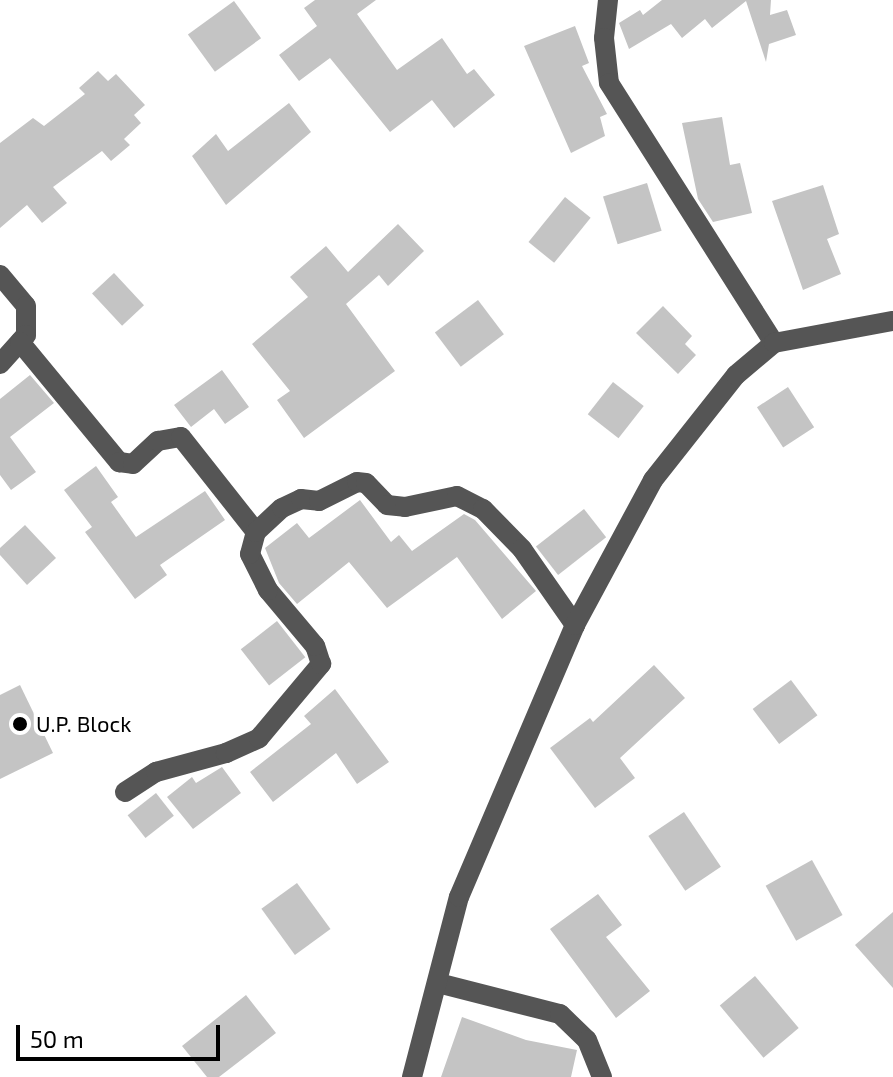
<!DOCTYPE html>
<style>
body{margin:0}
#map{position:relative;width:893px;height:1077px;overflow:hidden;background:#fff;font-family:"Exo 2",sans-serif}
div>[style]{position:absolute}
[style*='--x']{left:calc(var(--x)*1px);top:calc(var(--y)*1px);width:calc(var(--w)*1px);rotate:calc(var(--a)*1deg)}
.building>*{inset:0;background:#c4c4c4;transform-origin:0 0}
.minor>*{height:20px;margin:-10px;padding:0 10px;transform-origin:10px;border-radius:10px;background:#555}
.dots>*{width:22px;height:22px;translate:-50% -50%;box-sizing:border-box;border:4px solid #fff;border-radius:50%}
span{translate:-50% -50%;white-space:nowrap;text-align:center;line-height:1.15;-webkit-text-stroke:8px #fff;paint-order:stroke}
.poi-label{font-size:22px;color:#000}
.left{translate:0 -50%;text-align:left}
.scale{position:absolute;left:16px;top:1025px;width:204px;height:36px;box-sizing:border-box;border:4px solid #000;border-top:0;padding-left:10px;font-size:24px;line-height:28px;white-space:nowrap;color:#000;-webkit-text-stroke:6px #fff;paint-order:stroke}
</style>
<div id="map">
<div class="building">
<i style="clip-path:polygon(315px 0,376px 0,357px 14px,397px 70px,442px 38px,467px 74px,474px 69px,495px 95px,454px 128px,432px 100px,390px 132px,330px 58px,299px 81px,279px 55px,317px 26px,304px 8px)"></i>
<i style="clip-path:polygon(662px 0,771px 0,770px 15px,787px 10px,796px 35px,769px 44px,766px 62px,746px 1px,712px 28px,705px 19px,682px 38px,671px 24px,629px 49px,619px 23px,640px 10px,643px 15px)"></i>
<i style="left:234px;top:1px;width:46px;height:57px;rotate:54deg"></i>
<i style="clip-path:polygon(575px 26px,589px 63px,582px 66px,607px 114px,600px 117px,605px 136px,571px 153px,524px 46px)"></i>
<i style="clip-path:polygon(98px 71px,108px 81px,116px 74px,145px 105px,134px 115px,141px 123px,124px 139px,130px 145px,111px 161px,102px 151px,53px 187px,67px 203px,42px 223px,27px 205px,0 228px,0 143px,33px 118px,44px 126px,85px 94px,79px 88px)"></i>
<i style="clip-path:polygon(289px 103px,311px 132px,226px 205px,192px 156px,216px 134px,228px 151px)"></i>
<i style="clip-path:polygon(722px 117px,730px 165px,740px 163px,752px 213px,713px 222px,698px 199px,682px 123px)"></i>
<i style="left:647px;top:183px;width:50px;height:46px;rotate:73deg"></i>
<i style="clip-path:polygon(823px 185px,839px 234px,827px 239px,841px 274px,803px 290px,772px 201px)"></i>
<i style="left:565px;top:197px;width:33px;height:58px;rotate:39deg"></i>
<i style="clip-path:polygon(398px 224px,424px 251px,388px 286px,379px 275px,346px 304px,395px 371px,304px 438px,277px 400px,290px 391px,252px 344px,308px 297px,290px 277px,326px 246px,348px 272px)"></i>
<i style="left:114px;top:273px;width:44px;height:30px;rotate:47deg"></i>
<i style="left:478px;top:300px;width:43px;height:54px;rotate:53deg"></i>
<i style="clip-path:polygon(663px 306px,692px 336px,685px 344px,696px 355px,678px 374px,636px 333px)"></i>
<i style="clip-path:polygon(222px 370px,249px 407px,225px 424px,214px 409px,191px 427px,174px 405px)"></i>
<i style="clip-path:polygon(30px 375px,54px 403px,10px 437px,36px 472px,11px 490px,0 475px,0 399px)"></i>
<i style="left:613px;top:382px;width:39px;height:41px;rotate:38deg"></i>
<i style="left:788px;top:387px;width:48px;height:37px;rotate:57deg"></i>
<i style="clip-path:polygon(96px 466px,118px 497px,111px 502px,136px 537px,205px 491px,225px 520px,160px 565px,167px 575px,135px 599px,85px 532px,92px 527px,64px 490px)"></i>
<i style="clip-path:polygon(360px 500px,391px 542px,399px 535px,412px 551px,464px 514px,475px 520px,536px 591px,502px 619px,457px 557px,387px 608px,349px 562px,297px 604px,279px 583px,265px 548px,297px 523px,309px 538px)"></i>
<i style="left:584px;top:509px;width:36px;height:61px;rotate:52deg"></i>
<i style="clip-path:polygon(25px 525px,56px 558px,27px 585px,0 555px,0 548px)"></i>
<i style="left:277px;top:621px;width:46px;height:46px;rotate:52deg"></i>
<i style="clip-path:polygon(654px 665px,685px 698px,620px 758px,635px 778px,595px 808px,550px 748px,590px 718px,593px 722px)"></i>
<i style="left:791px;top:680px;width:44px;height:48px;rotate:53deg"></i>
<i style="clip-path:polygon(20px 685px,53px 753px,0 779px,0 695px)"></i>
<i style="clip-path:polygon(335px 689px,389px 762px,357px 784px,336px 753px,273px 802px,250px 772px,311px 724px,304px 716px)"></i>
<i style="clip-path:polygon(222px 767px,241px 793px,193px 829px,167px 797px,192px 777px,196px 783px)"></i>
<i style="left:156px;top:793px;width:29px;height:36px;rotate:52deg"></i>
<i style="left:684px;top:812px;width:66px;height:43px;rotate:56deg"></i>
<i style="left:812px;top:860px;width:63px;height:53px;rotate:61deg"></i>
<i style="left:297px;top:883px;width:57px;height:44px;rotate:54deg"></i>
<i style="clip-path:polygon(598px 894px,622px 925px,606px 937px,650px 991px,616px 1018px,550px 929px)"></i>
<i style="clip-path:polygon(893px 912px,893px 988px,855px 945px)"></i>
<i style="left:755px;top:976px;width:68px;height:46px;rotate:50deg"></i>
<i style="clip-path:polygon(246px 995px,276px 1033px,219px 1077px,207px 1077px,182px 1046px)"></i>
<i style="clip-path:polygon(462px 1017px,526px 1040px,577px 1050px,571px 1077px,441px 1077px)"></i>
</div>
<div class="minor">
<i style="--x:608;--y:0;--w:38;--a:96"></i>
<i style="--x:604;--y:38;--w:45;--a:83.7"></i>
<i style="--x:609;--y:83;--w:308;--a:57.6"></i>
<i style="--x:0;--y:275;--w:40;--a:50"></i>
<i style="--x:26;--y:306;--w:29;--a:90"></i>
<i style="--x:26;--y:335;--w:39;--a:132"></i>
<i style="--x:20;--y:342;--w:156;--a:50.5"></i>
<i style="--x:119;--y:462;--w:14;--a:8"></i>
<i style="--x:133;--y:464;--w:34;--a:-43"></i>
<i style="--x:158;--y:441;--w:23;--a:-10"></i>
<i style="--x:181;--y:437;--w:121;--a:51.7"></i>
<i style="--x:125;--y:792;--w:37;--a:-33"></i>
<i style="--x:156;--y:772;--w:73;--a:-15.2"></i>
<i style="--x:226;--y:753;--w:36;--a:-24"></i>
<i style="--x:259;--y:738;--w:97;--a:-50"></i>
<i style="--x:321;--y:664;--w:19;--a:-108"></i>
<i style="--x:315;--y:646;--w:73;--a:-130"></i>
<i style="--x:268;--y:590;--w:40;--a:-116.6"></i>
<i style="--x:250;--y:554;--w:23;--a:-75"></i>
<i style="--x:256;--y:532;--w:35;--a:-43"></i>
<i style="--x:282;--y:508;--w:21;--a:-25"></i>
<i style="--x:301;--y:499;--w:18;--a:6"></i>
<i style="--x:319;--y:501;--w:42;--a:-26.6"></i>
<i style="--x:357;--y:482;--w:9;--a:6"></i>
<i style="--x:366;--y:483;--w:30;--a:46"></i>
<i style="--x:387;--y:505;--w:18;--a:6"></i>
<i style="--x:405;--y:507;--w:53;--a:-11.9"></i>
<i style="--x:457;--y:496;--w:29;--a:27"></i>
<i style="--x:483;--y:509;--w:56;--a:45.7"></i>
<i style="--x:522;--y:549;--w:93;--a:55.1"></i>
<i style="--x:438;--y:983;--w:126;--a:14.3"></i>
<i style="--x:560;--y:1014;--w:37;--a:44"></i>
<i style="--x:587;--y:1040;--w:40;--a:68"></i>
<i style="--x:412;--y:1077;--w:186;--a:-75.4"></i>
<i style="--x:459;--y:897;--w:296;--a:-66.9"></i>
<i style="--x:575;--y:625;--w:165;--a:-61.7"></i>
<i style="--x:653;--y:480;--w:134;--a:-51.7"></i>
<i style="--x:736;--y:375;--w:50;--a:-40.1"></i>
<i style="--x:774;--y:343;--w:121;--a:-10.5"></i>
</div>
<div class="dots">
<i style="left:20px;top:724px;background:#000"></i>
</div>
<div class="poi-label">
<span class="left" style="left:36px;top:724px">U.P. Block</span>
</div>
<div class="scale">50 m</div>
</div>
